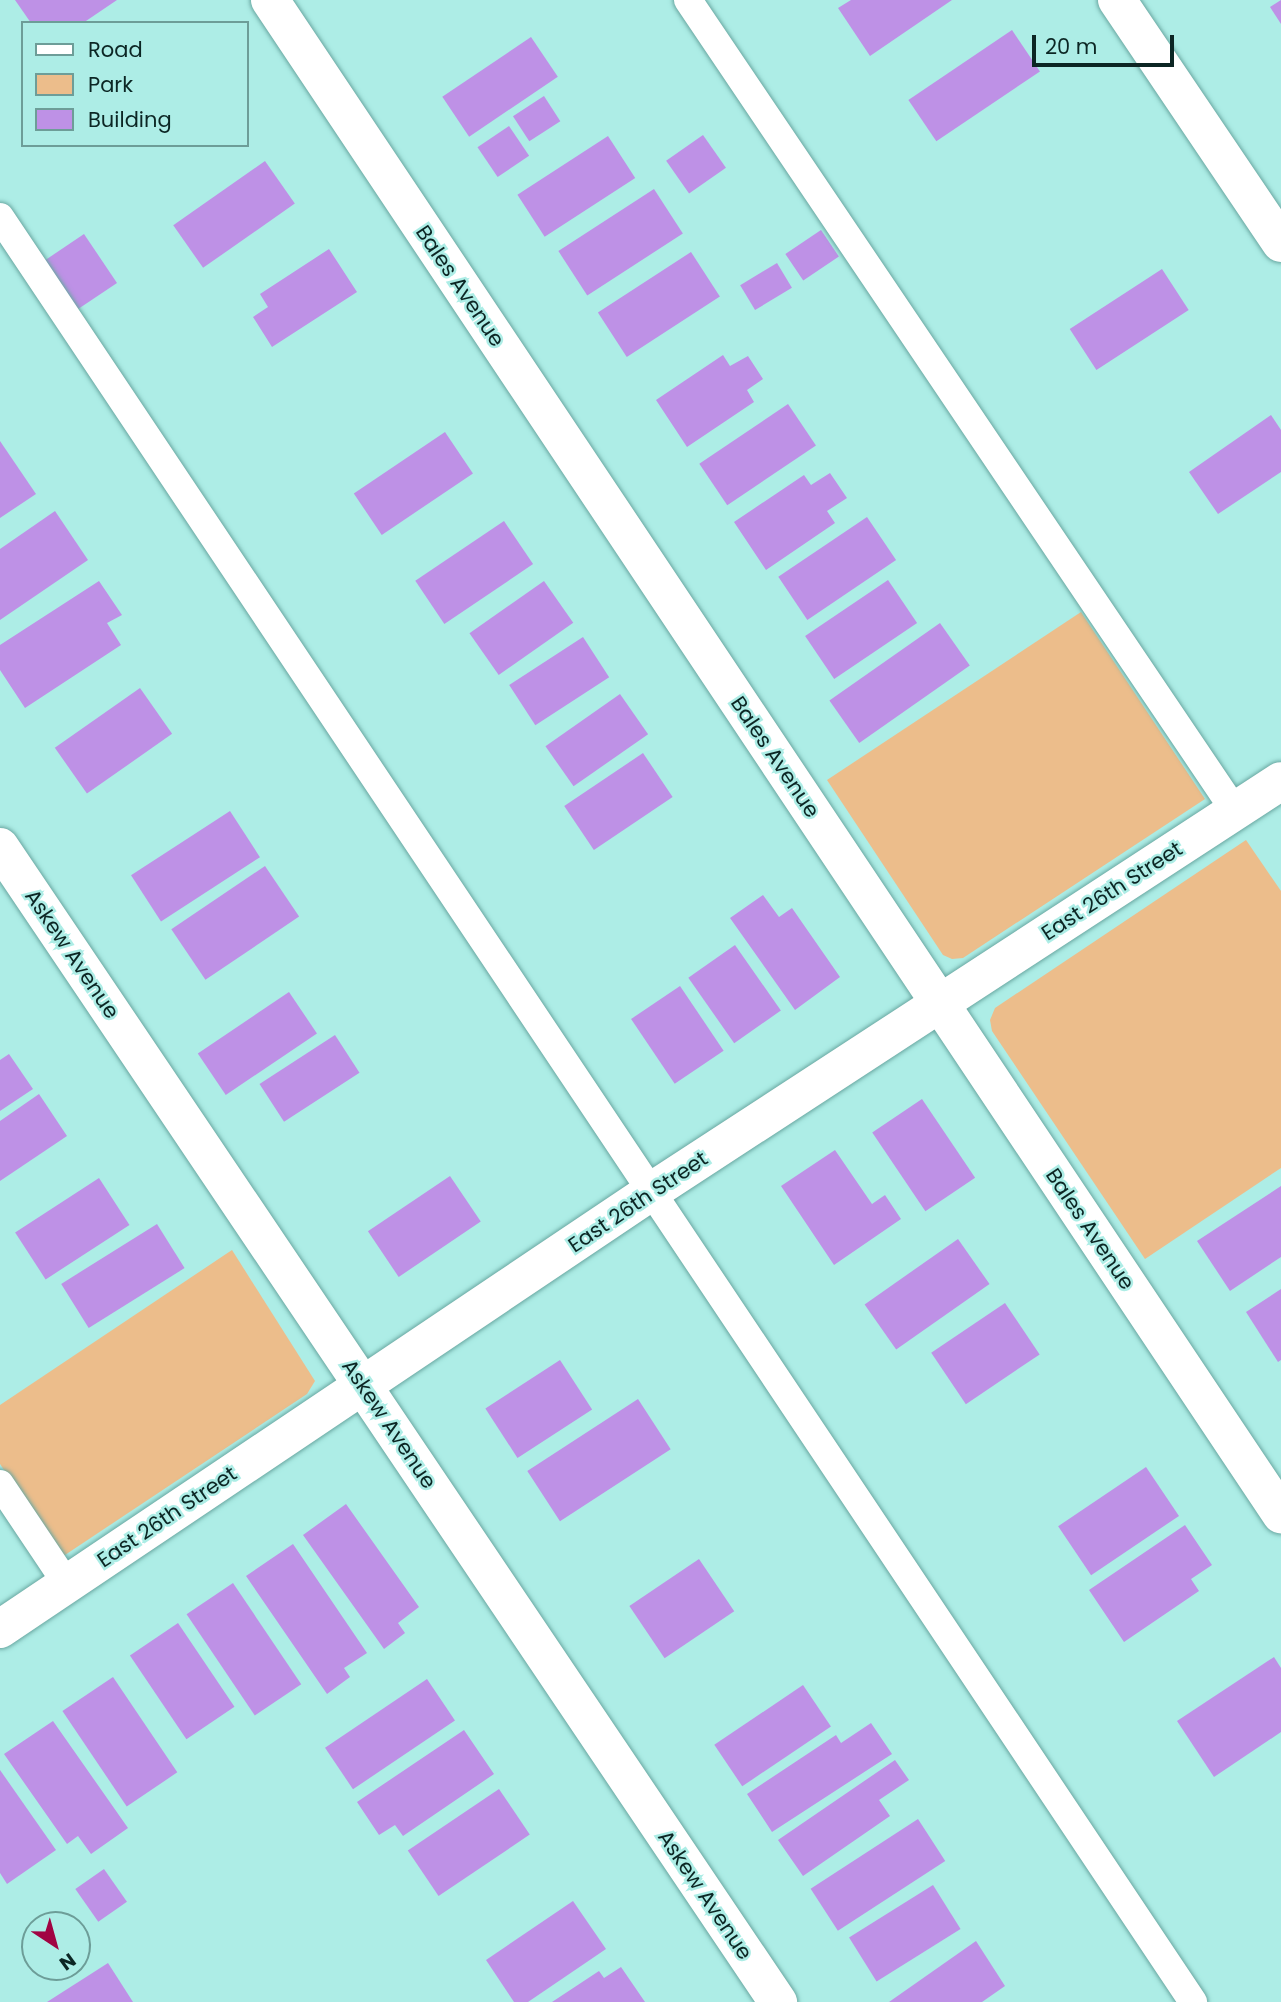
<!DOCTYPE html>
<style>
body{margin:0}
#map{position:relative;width:1281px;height:2002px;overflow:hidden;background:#adede6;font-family:Poppins,sans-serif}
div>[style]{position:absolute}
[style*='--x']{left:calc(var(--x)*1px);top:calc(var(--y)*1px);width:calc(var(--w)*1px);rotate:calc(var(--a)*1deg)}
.green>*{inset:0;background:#ecbd8b}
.building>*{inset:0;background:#be91e6;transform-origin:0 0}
.roads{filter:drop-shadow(0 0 2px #69a7a1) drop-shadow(0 0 2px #69a7a1)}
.service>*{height:28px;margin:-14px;padding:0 14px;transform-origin:14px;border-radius:14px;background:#fff}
.minor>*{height:38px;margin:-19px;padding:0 19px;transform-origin:19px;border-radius:19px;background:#fff}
.tertiary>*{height:38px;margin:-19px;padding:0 19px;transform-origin:19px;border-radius:19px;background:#fff}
span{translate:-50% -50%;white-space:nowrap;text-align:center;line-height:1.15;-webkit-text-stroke:5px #adede6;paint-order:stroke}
.street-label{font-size:21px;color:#0c2624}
.legend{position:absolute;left:21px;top:21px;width:228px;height:126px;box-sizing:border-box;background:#adede6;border:2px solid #6d9d98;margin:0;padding:9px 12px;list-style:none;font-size:21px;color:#0c2624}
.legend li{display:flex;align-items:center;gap:14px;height:35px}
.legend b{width:35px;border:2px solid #6d9d98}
.north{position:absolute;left:21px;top:1911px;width:70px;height:70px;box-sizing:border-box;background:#adede6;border:2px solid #6d9d98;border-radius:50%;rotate:144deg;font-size:19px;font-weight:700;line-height:28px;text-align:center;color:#0c2624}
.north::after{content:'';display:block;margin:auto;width:24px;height:32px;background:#a10443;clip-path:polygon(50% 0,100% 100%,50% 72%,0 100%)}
.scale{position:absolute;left:1032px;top:35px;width:142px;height:32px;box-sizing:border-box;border:4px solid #0c2624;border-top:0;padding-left:9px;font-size:21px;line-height:24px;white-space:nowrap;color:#0c2624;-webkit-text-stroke:5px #adede6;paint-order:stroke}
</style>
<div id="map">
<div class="green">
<i style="clip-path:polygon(1081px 612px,1205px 799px,963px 958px,952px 959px,943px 955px,827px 780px)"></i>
<i style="clip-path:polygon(1246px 840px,1281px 891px,1281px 1168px,1145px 1259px,992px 1031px,990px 1020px,995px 1008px)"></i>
<i style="clip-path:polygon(232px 1250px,315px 1381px,307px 1394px,62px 1557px,0 1464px,0 1405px)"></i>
</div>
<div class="building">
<i style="clip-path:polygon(15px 0,117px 0,83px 23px,31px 23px)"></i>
<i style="clip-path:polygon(851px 0,952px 0,870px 56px,838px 8px)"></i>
<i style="clip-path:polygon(1281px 0,1281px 24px,1270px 7px)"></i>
<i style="left:1012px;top:30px;width:50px;height:125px;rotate:56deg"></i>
<i style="left:531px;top:37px;width:48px;height:107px;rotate:56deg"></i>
<i style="left:544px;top:96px;width:30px;height:37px;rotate:57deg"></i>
<i style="left:509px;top:126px;width:36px;height:38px;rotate:56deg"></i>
<i style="left:703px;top:135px;width:40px;height:45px;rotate:55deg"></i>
<i style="left:608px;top:136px;width:50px;height:108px;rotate:57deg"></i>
<i style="left:265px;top:161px;width:52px;height:112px;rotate:55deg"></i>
<i style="left:654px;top:189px;width:53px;height:114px;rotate:57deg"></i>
<i style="left:821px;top:230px;width:32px;height:43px;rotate:56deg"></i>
<i style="left:84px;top:234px;width:59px;height:50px;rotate:56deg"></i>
<i style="clip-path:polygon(329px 249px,357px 292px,272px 347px,253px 317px,268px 307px,260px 294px)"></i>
<i style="left:691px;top:252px;width:53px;height:111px;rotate:57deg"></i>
<i style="left:777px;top:263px;width:29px;height:43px;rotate:59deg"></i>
<i style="left:1162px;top:269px;width:49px;height:110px;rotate:57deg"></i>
<i style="clip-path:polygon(723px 355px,730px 366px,748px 356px,763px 379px,747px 390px,754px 402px,687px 447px,656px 400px)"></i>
<i style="left:788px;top:404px;width:50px;height:107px;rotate:56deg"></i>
<i style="clip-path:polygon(1271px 415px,1281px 430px,1281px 472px,1218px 514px,1189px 472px)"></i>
<i style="left:445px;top:432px;width:50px;height:110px;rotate:56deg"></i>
<i style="clip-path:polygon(0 441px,36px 494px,0 518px)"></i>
<i style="clip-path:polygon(830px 473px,847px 498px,827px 511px,835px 523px,766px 570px,734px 522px,804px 475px,811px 485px)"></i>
<i style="clip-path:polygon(55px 511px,88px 560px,0 620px,0 549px)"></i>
<i style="left:867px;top:517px;width:52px;height:107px;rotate:56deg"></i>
<i style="left:504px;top:521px;width:52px;height:107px;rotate:56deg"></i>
<i style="left:888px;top:580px;width:52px;height:100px;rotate:56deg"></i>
<i style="clip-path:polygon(99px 581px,122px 615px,107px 623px,121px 645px,25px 708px,0 670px,0 645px)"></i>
<i style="left:544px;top:581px;width:51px;height:91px;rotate:55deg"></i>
<i style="left:940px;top:623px;width:52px;height:135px;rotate:55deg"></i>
<i style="left:583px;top:637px;width:48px;height:88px;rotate:57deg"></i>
<i style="left:140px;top:688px;width:56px;height:104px;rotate:55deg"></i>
<i style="left:620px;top:694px;width:49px;height:91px;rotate:55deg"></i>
<i style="left:643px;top:753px;width:53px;height:95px;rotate:56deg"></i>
<i style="left:230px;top:811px;width:55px;height:118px;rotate:57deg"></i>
<i style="left:265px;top:866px;width:61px;height:113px;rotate:56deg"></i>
<i style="clip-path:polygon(763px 895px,779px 917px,792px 908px,840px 977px,795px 1010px,730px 918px)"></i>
<i style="left:735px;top:945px;width:80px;height:57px;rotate:55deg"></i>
<i style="left:680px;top:986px;width:78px;height:59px;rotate:56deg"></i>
<i style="left:289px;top:992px;width:50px;height:110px;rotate:56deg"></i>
<i style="left:335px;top:1035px;width:45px;height:90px;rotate:57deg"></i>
<i style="clip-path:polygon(9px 1054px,33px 1089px,0 1111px,0 1060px)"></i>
<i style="clip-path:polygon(39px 1094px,67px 1136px,0 1181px,0 1121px)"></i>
<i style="left:922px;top:1099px;width:95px;height:60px;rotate:56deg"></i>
<i style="clip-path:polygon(835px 1150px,872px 1204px,885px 1195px,901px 1219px,834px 1265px,781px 1186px)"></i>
<i style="left:450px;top:1176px;width:55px;height:99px;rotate:56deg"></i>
<i style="left:99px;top:1178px;width:56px;height:100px;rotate:57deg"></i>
<i style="clip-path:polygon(1281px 1186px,1281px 1257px,1230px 1291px,1197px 1241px)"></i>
<i style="left:157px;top:1224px;width:52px;height:113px;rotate:58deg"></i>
<i style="left:958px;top:1239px;width:55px;height:114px;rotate:55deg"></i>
<i style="clip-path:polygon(1281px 1289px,1281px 1360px,1278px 1362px,1246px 1312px)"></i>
<i style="left:1005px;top:1303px;width:62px;height:89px;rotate:56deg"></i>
<i style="left:560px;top:1360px;width:59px;height:89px;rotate:57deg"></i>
<i style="left:638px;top:1399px;width:60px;height:132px;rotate:57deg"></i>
<i style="left:1146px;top:1467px;width:59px;height:106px;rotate:56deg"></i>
<i style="clip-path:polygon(346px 1504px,419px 1607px,398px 1623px,405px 1633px,384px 1649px,303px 1535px)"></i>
<i style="clip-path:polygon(1185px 1525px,1212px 1565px,1191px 1579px,1199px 1591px,1124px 1642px,1089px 1590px)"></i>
<i style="clip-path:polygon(293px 1544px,367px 1653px,344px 1668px,350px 1677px,327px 1694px,246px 1576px)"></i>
<i style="left:699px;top:1559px;width:63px;height:84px;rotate:56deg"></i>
<i style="left:233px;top:1583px;width:122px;height:56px;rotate:56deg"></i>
<i style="left:178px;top:1623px;width:101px;height:58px;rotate:56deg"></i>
<i style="clip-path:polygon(1274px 1657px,1281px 1668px,1281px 1732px,1214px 1777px,1177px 1721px)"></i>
<i style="left:113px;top:1677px;width:115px;height:61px;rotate:56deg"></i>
<i style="left:427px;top:1679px;width:50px;height:123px;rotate:56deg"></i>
<i style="left:803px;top:1685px;width:50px;height:107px;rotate:56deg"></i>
<i style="clip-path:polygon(53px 1721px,128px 1828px,91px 1854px,78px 1836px,67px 1844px,4px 1754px)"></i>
<i style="clip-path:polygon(871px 1723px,892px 1754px,772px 1832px,747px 1794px,836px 1735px,841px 1743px)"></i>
<i style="clip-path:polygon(464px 1730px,494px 1774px,403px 1836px,395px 1825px,379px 1835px,357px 1802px)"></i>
<i style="clip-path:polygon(895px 1760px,909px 1780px,879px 1800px,890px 1816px,803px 1876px,778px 1840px)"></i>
<i style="clip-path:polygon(0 1770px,56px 1850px,7px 1884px,0 1873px)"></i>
<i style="left:499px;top:1789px;width:55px;height:110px;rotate:56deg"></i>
<i style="left:918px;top:1819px;width:50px;height:128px;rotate:57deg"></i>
<i style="left:104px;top:1869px;width:40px;height:35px;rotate:55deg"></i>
<i style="left:933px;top:1885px;width:52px;height:99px;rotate:58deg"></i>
<i style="clip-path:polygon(573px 1901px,606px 1949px,528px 2002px,514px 2002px,486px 1960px)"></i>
<i style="clip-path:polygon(976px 1941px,1005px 1986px,982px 2002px,889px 2002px)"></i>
<i style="clip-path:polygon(108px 1963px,133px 2002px,47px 2002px)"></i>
<i style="clip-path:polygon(621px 1967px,645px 2002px,552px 2002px,599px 1971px,604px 1978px)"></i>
</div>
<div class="roads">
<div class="service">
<i style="--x:688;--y:0;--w:978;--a:56"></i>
<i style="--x:0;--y:217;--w:2147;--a:56.24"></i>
<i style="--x:0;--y:1484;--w:120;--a:56.2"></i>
</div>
<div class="minor">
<i style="--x:270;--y:0;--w:1821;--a:56.27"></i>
<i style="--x:0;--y:847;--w:1393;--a:56.04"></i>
<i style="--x:0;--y:1629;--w:782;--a:-33.89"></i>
<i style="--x:649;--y:1193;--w:754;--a:-33.1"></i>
</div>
<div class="tertiary">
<i style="--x:1117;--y:0;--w:293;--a:56"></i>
</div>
</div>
<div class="street-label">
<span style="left:460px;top:286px;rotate:56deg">Bales Avenue</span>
<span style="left:775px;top:757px;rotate:56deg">Bales Avenue</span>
<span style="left:1112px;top:891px;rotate:-33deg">East 26th Street</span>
<span style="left:72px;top:954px;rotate:56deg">Askew Avenue</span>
<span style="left:638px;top:1202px;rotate:-34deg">East 26th Street</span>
<span style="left:1090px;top:1229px;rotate:56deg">Bales Avenue</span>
<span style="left:389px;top:1424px;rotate:56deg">Askew Avenue</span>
<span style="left:167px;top:1517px;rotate:-34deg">East 26th Street</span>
<span style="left:705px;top:1895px;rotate:56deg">Askew Avenue</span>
</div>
<ul class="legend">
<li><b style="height:9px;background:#fff"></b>Road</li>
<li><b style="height:19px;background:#ecbd8b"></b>Park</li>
<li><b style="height:19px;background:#be91e6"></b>Building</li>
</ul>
<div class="north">N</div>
<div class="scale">20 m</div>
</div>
